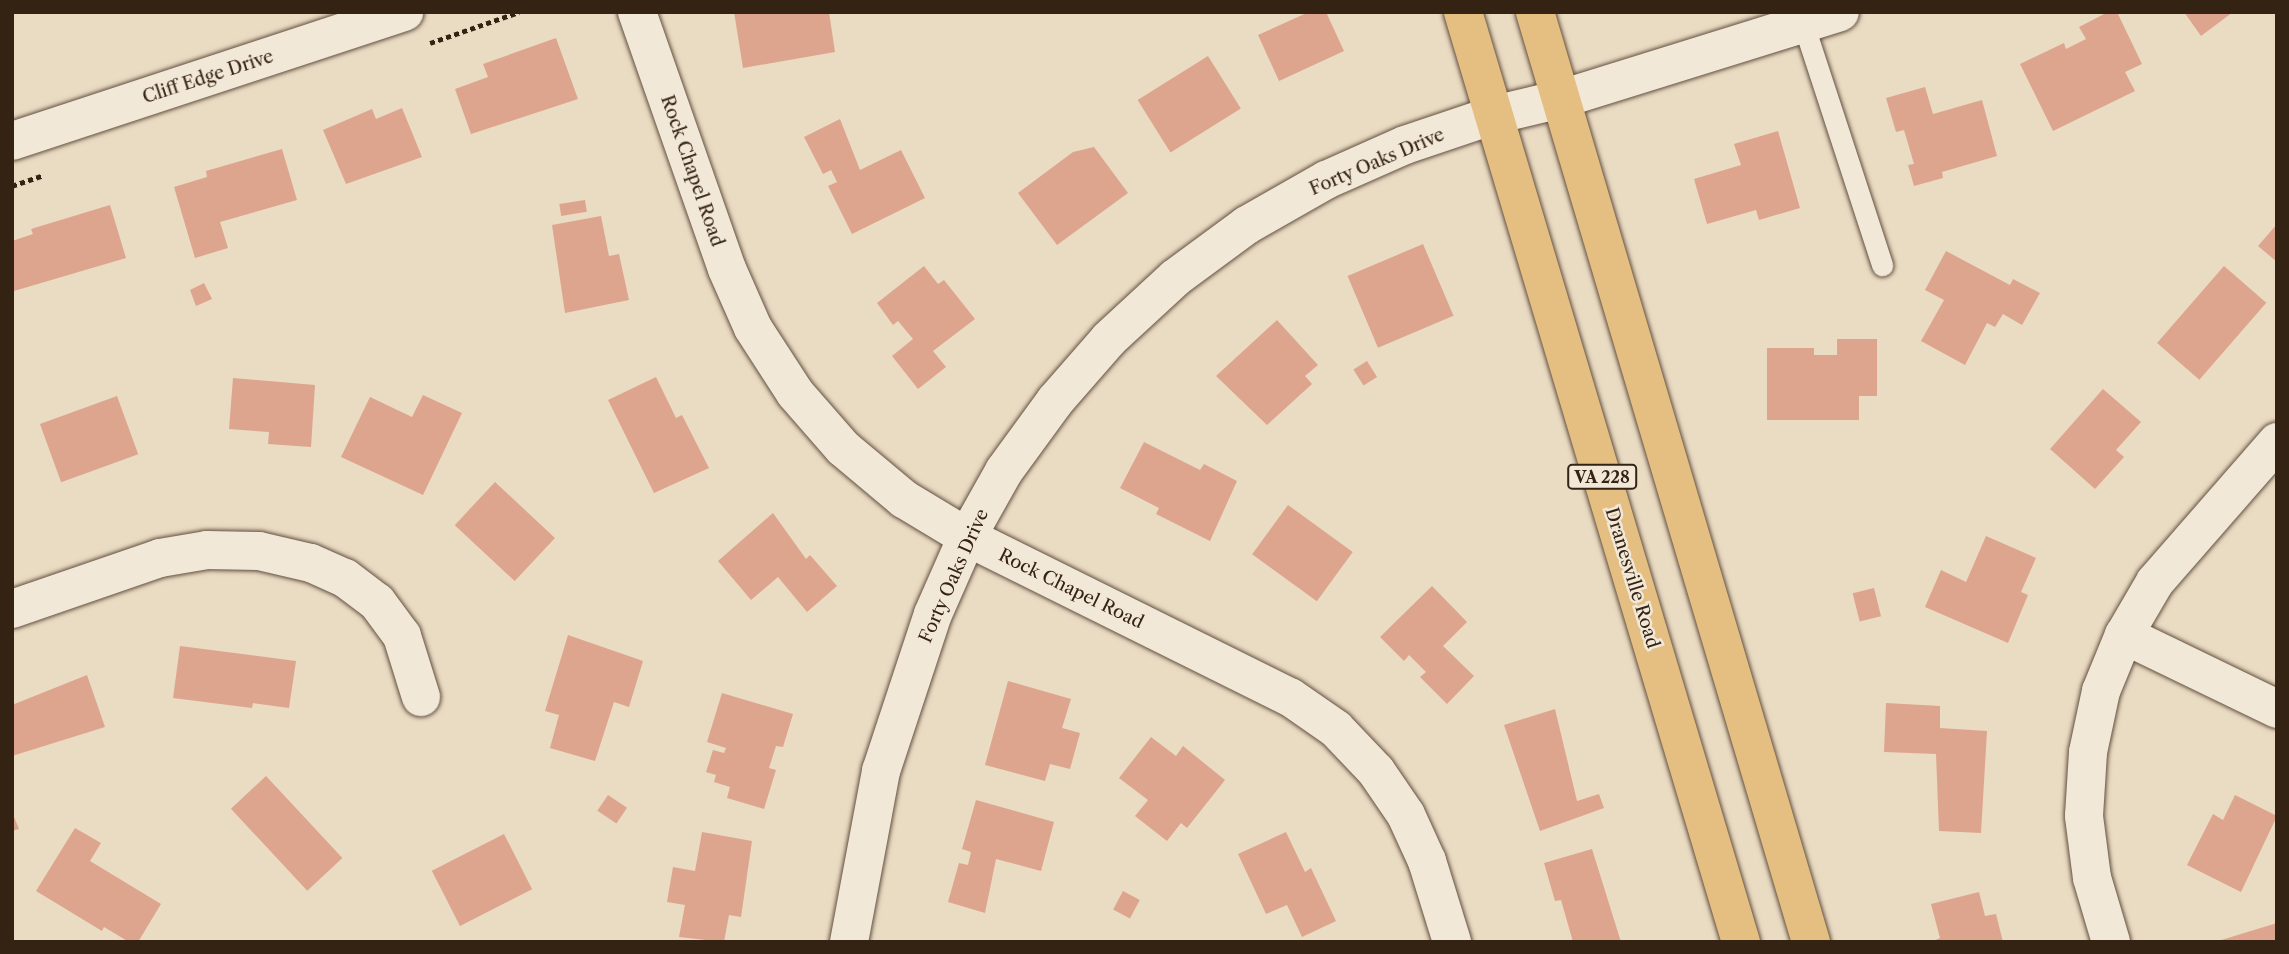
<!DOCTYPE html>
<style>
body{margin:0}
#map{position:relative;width:2289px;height:954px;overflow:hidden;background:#eadbc3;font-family:"Libre Caslon Text",serif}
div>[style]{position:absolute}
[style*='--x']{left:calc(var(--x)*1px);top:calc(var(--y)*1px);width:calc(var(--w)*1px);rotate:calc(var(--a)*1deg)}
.building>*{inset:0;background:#dea58e;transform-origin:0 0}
.path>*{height:4.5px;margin-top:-2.25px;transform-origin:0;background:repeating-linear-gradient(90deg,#342213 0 5px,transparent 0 8.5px)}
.roads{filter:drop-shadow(0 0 2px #62503f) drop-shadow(0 0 2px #62503f)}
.lane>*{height:21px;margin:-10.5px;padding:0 10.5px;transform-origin:10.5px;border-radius:10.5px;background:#f1e8d8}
.street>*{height:38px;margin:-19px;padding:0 19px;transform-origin:19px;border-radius:19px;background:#f1e8d8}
.primary>*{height:38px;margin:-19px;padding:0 19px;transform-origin:19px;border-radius:19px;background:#e5be82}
span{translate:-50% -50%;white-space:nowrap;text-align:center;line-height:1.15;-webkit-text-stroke:5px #f1e8d8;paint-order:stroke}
.shield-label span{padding:2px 5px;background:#f1e8d8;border:2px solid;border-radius:5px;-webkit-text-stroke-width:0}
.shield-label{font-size:16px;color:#342213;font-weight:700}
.street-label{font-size:18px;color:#342213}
.frame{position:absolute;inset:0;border:14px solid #342213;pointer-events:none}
</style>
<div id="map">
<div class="building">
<i style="clip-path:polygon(734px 12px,829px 12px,835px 52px,743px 68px)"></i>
<i style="clip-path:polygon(1309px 12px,1326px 12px,1344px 51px,1279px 81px,1258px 35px)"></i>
<i style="clip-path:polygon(2108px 12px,2117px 12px,2142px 64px,2125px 72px,2135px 91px,2053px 131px,2020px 64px,2064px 43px,2066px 49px,2086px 39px,2079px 27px)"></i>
<i style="clip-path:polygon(2184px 12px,2233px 12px,2201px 36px)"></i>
<i style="clip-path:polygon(556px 38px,578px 99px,471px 134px,455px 89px,488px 77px,483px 64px)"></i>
<i style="left:1208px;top:56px;width:62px;height:83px;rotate:58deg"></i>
<i style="clip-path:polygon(1925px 87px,1933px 114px,1982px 100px,1997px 156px,1942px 172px,1943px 178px,1914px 186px,1908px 165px,1914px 164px,1904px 130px,1896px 132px,1886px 98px)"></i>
<i style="clip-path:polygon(402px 108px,422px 157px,346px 184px,323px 130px,372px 109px,376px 119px)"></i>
<i style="clip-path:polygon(840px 119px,860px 170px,901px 150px,925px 198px,852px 234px,828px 186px,837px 182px,831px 170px,823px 174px,804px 137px)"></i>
<i style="clip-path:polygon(1778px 131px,1800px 208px,1759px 220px,1756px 210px,1707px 224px,1694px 179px,1741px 165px,1734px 144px)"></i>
<i style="clip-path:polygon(1094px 147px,1128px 193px,1057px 245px,1018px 193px,1073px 152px)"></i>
<i style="clip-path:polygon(282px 149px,297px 200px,220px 222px,228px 248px,195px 258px,174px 187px,207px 177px,206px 171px)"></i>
<i style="left:585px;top:200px;width:12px;height:26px;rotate:81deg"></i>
<i style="clip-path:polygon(110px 205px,126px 258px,14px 291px,12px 241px,33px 234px,31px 229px)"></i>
<i style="clip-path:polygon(601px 216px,609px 256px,619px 254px,629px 300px,565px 313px,552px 225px)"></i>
<i style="clip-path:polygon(2277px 224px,2277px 262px,2258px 246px)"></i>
<i style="left:1423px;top:244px;width:78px;height:82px;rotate:67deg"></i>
<i style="clip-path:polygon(1946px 251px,2010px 285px,2013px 279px,2040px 293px,2022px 325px,2003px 314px,1995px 327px,1987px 323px,1965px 365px,1921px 341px,1944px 300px,1925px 290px)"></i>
<i style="clip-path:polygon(924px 266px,938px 284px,944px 280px,975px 319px,933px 351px,946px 367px,918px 389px,892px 356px,913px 339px,898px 321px,893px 325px,877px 303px)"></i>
<i style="left:2224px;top:266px;width:56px;height:102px;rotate:41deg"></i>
<i style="clip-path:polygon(204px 283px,212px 299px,196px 306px,190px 290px)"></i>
<i style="clip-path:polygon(1277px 320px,1318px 365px,1305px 376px,1312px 384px,1267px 425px,1216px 376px)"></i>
<i style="clip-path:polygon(1837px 339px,1877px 339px,1877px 396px,1859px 396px,1859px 420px,1767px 420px,1767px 348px,1814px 348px,1814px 355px,1837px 355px)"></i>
<i style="left:1367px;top:361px;width:19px;height:16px;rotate:58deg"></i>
<i style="clip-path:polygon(656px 377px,676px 418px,682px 415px,709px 468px,654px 493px,608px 400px)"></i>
<i style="clip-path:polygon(233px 378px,315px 385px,311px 447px,268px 444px,269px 432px,229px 429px)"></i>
<i style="clip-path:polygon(2103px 389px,2141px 422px,2116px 450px,2124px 457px,2095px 489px,2050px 449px)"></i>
<i style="clip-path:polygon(423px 395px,462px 413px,423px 495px,341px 457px,370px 397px,412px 417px)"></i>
<i style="left:117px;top:396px;width:62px;height:82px;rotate:70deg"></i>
<i style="clip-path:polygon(1144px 442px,1200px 470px,1204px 464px,1237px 481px,1210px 541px,1156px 514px,1159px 508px,1120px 488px)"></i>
<i style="left:495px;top:482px;width:82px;height:59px;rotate:43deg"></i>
<i style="left:1288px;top:505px;width:80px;height:61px;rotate:36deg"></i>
<i style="clip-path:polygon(773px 513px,806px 559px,810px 555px,837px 586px,807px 612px,778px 577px,751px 600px,718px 561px)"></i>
<i style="clip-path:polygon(1986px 536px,2036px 558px,2021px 592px,2028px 595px,2008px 643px,1925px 607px,1941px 570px,1966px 582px)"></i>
<i style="clip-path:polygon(1432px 586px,1467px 622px,1443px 646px,1474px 676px,1447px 704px,1420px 677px,1426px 672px,1409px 655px,1404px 661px,1380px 637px)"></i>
<i style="left:1874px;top:588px;width:29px;height:22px;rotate:76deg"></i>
<i style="clip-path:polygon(568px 635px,643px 661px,629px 707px,614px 702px,595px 761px,550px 748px,559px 715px,545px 711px)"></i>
<i style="clip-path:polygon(180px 646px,296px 661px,289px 708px,253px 703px,252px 708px,173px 698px)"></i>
<i style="clip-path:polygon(87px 675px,105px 727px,12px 756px,12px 705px)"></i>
<i style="clip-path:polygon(1008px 681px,1071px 699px,1062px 728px,1080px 733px,1070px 769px,1050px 764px,1045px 781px,985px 765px)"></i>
<i style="clip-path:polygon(722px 693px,793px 714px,783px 747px,776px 746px,769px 768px,776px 770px,764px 809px,727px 798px,730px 787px,714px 782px,716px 775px,706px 772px,713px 750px,724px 753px,726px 748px,707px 742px)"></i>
<i style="clip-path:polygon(1886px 703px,1940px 706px,1940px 728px,1987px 731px,1981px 833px,1939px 831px,1936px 754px,1884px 752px)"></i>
<i style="clip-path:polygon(1555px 709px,1577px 801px,1599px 794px,1604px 808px,1540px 831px,1504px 725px)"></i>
<i style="clip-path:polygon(1151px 737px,1176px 756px,1183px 746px,1225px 780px,1187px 828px,1181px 823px,1167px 841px,1135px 816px,1148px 800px,1119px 778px)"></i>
<i style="left:266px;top:776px;width:112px;height:48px;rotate:47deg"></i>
<i style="left:608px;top:795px;width:23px;height:19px;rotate:34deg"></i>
<i style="clip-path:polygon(2235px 795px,2277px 816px,2241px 892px,2187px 865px,2213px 814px,2223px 820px)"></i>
<i style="clip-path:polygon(976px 800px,1054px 822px,1041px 871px,996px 859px,985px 913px,948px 902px,959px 863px,968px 865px,971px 852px,962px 849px)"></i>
<i style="clip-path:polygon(12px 812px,19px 829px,12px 831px)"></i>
<i style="clip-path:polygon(75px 828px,101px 843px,90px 861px,161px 904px,138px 942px,129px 942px,104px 927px,102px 931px,36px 891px)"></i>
<i style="clip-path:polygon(702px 832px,752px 841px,741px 917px,729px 915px,724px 942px,679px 937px,685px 905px,667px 902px,673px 867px,695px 871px)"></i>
<i style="clip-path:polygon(1286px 832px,1305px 872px,1311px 868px,1336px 921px,1302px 937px,1287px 905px,1266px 914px,1238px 854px)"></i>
<i style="left:504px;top:834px;width:62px;height:81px;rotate:63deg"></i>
<i style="clip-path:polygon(1592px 849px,1621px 942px,1573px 942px,1561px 900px,1555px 901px,1544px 863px)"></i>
<i style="left:1123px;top:891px;width:19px;height:21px;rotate:28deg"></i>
<i style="clip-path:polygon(1979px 892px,1985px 916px,1996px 914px,2003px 942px,1931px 942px,1940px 938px,1931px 904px)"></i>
<i style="clip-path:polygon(2277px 923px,2277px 942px,2218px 942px,2218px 941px)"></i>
</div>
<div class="path">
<i style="--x:430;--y:43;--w:94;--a:-19.2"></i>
<i style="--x:12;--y:186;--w:31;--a:-19"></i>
</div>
<div class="roads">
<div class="lane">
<i style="--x:1803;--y:23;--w:255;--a:71.9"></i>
</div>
<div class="street">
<i style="--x:637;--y:12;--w:272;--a:70.7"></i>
<i style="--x:727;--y:269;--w:64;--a:66.2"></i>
<i style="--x:753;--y:328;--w:77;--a:57.1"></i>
<i style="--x:795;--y:393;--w:73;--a:48.9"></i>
<i style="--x:843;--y:448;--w:80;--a:39.9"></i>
<i style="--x:904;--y:499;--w:74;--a:31.1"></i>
<i style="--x:967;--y:537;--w:360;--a:26.4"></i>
<i style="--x:1290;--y:697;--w:56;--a:34.8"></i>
<i style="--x:1336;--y:729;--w:58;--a:46.4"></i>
<i style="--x:1376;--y:771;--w:53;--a:55.7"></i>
<i style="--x:1406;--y:815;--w:51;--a:65.5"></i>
<i style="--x:1427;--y:861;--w:85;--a:72.8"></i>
<i style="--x:12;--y:141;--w:413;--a:-18.2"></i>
<i style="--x:12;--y:609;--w:157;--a:-19"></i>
<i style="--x:160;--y:558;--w:48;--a:-9.7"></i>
<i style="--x:207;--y:550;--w:52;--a:1.1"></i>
<i style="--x:259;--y:551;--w:53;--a:13"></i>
<i style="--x:311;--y:563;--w:37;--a:24"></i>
<i style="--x:345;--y:578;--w:40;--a:37"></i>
<i style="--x:377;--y:602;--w:42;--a:53.7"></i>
<i style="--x:402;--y:636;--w:64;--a:72.7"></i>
<i style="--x:2124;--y:635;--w:170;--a:25.8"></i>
<i style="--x:849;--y:942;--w:174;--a:-79.4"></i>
<i style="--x:881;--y:771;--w:165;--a:-71.7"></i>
<i style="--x:933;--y:614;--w:84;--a:-66.2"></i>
<i style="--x:967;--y:537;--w:76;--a:-60.7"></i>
<i style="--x:1004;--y:471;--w:87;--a:-53.9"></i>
<i style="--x:1055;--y:401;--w:82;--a:-48.9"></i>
<i style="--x:1109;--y:339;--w:90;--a:-42.7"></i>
<i style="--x:1175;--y:278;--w:89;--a:-36.4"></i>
<i style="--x:1247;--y:225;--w:91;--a:-29.7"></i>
<i style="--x:1326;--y:180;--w:86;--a:-23.9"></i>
<i style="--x:1405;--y:145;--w:94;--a:-18.6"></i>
<i style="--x:1494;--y:115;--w:69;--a:-13.4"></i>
<i style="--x:1561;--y:99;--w:292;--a:-17.3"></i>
<i style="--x:2111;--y:942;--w:67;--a:-106.5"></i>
<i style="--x:2092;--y:878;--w:63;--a:-97.4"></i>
<i style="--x:2084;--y:816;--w:64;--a:-86.4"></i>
<i style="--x:2088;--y:752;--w:62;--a:-78"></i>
<i style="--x:2101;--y:691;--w:61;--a:-67.7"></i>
<i style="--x:2124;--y:635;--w:61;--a:-59.7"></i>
<i style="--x:2155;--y:582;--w:186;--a:-48.9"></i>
</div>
<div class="primary">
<i style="--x:1463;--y:12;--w:971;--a:73.36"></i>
<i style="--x:1535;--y:12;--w:970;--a:73.47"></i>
</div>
</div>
<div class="shield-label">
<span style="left:1602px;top:477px">VA 228</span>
</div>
<div class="street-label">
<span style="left:208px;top:77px;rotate:-18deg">Cliff Edge Drive</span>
<span style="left:1377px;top:162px;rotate:-23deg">Forty Oaks Drive</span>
<span style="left:692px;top:171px;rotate:71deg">Rock Chapel Road</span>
<span style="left:954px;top:576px;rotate:-66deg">Forty Oaks Drive</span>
<span style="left:1632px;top:578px;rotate:73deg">Dranesville Road</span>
<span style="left:1071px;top:589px;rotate:26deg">Rock Chapel Road</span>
</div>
<div class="frame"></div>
</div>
